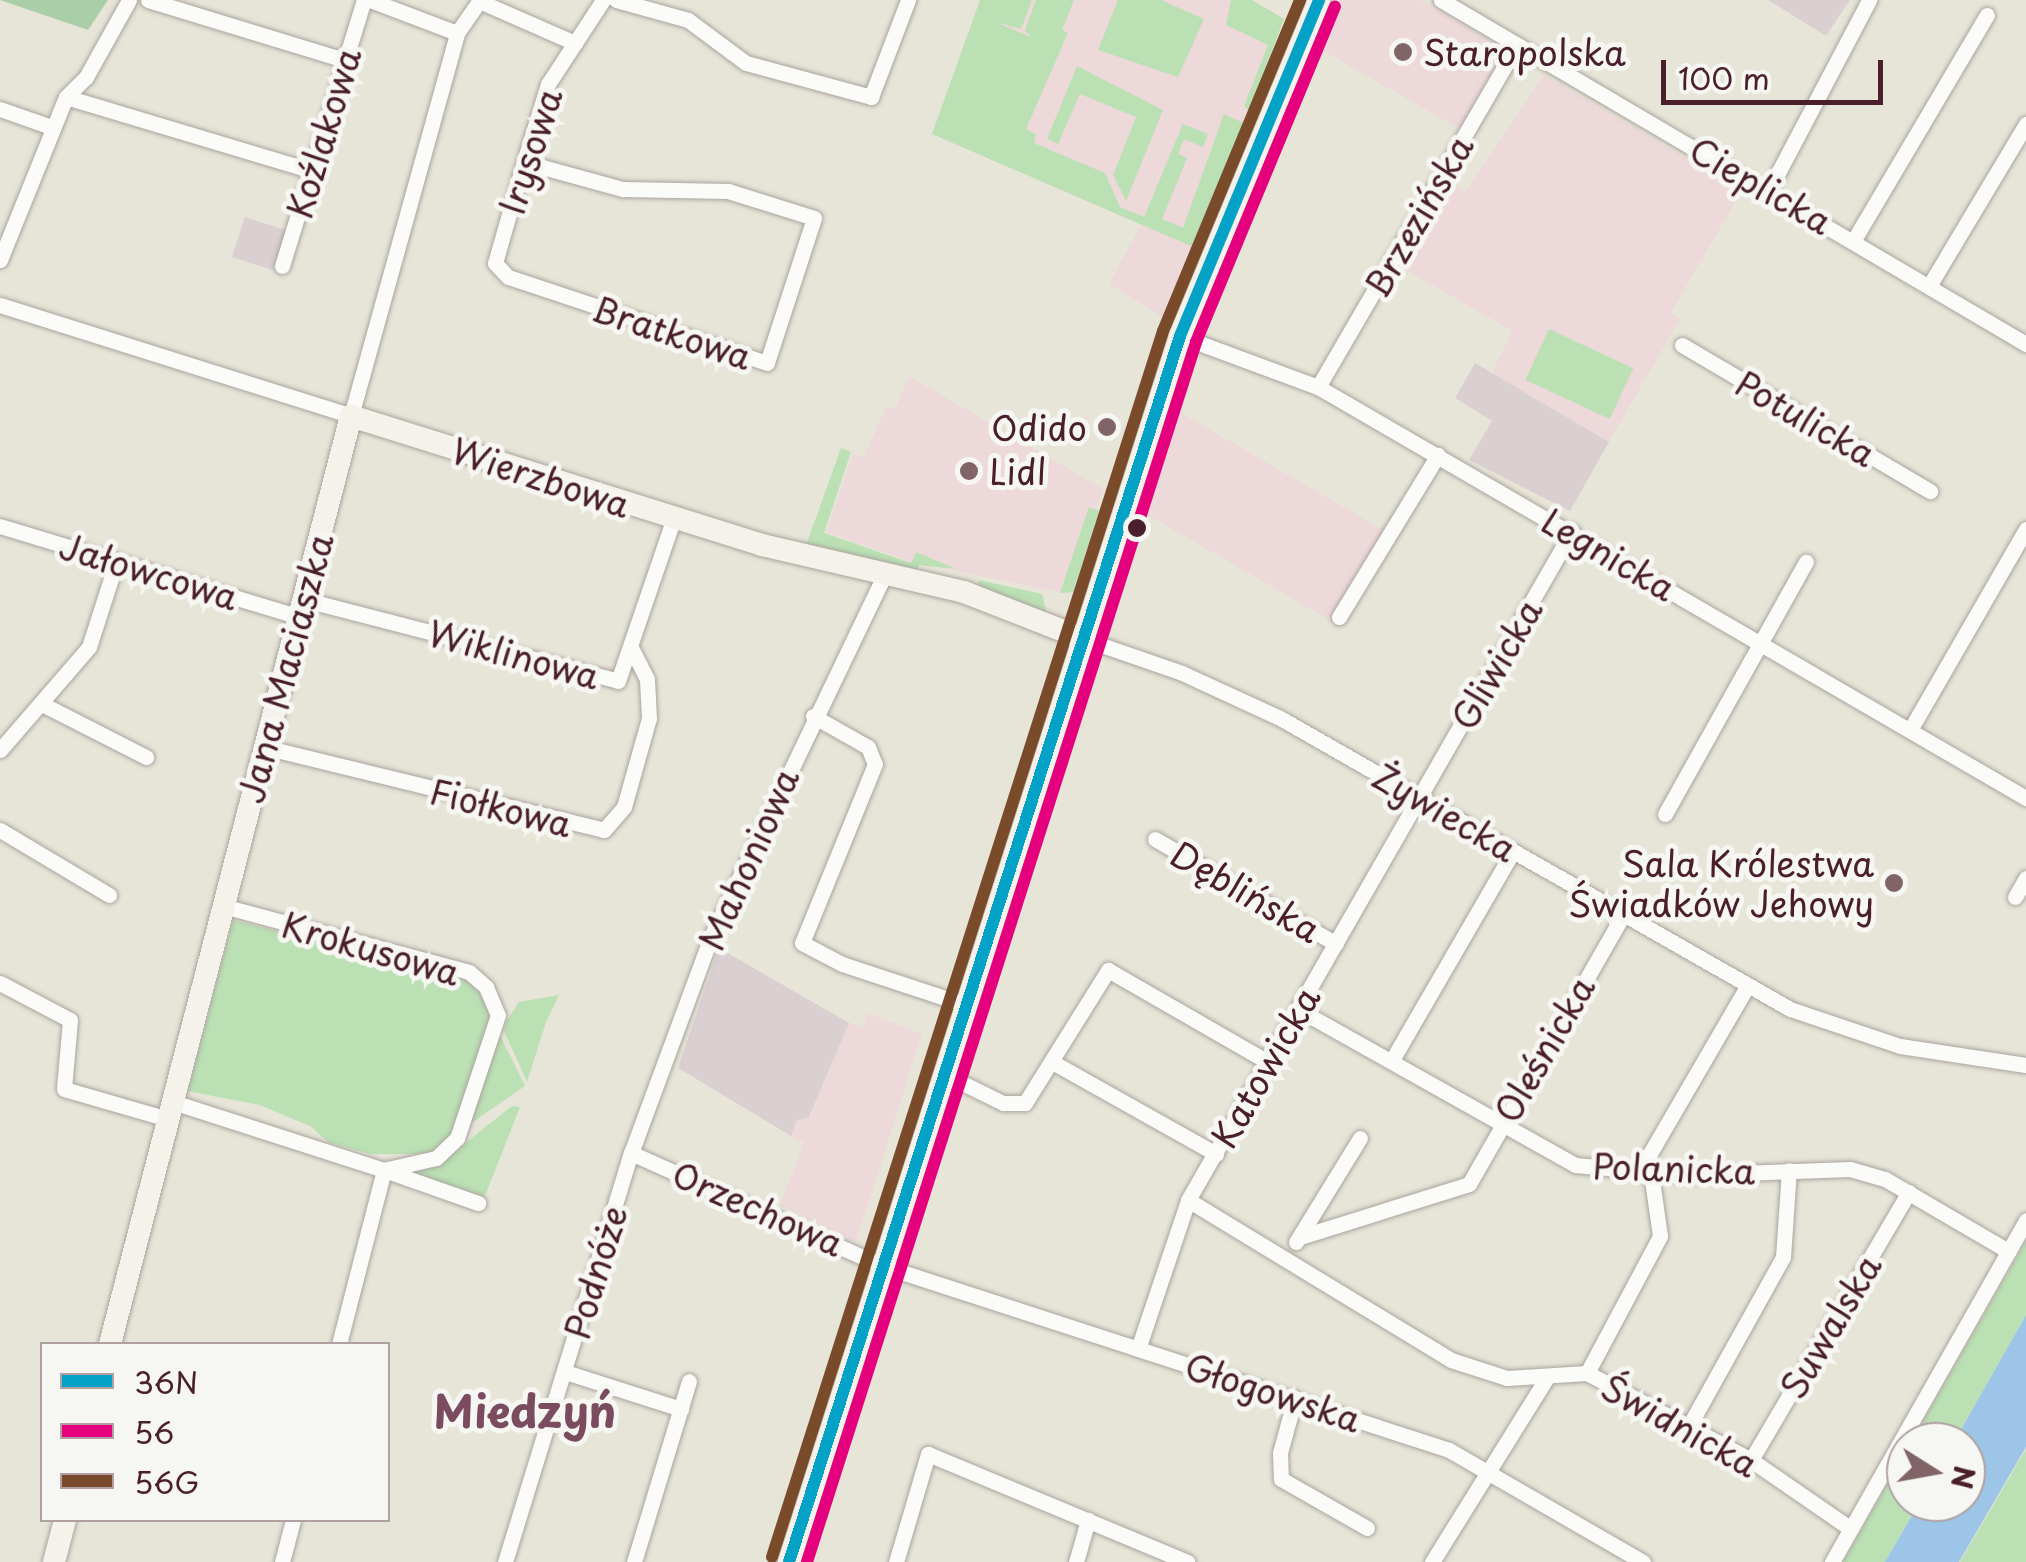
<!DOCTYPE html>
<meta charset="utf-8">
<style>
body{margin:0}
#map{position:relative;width:2026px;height:1562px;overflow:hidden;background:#e7e5d8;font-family:"Playpen Sans",sans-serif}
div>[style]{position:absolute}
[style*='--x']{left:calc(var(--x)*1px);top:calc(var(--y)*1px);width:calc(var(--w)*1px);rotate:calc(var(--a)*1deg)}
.built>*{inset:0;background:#eed9da;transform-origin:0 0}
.industrial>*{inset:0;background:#dacfd1;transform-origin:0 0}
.green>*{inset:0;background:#bae0b4;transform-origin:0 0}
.forest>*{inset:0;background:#aacea7}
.water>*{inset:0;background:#9cc5e7}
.roads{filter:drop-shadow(0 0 2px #aaa49e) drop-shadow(0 0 2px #aaa49e)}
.street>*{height:15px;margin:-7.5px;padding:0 7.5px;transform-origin:7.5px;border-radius:7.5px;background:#fbfbf9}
.secondary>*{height:22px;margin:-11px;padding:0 11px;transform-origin:11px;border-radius:11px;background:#f5f1eb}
.bus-1>*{height:12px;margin:-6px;padding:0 6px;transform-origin:6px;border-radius:6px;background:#04a2c6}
.bus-2>*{height:12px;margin:-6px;padding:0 6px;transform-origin:6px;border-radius:6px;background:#e5007d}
.bus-3>*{height:12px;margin:-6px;padding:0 6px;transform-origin:6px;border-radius:6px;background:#7a4b2a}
.dots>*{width:28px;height:28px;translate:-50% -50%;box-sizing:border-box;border:5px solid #f6f6f2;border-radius:50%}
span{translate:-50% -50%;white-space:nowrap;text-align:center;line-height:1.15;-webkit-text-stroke:10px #f6f6f2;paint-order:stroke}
.poi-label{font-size:35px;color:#4a1f2b}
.left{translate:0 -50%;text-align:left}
.right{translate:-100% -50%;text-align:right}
.street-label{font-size:35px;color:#4a1f2b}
.district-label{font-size:45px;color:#7b4b60;font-weight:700}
.legend{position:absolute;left:40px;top:1342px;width:350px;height:180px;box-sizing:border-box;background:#f6f6f2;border:2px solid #b1a0a2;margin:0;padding:12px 18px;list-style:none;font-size:30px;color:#4a1f2b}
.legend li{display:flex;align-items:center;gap:20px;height:50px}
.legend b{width:50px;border:2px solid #b1a0a2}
.north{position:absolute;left:1886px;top:1422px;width:100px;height:100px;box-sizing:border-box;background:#f6f6f2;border:2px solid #b1a0a2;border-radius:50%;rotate:101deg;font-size:28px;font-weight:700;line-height:40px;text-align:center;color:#4a1f2b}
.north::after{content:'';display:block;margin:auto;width:35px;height:45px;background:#816468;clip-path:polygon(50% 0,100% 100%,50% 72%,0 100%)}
.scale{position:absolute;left:1661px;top:60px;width:222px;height:45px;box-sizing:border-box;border:5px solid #4a1f2b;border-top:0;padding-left:12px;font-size:30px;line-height:35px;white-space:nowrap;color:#4a1f2b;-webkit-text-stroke:8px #f6f6f2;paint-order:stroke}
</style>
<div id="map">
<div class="built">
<i style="clip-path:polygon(980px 0,1252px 0,1284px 19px,1164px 318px,1109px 284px,1141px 225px,932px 134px)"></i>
<i style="clip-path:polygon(1340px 0,1420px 0,1498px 46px,1500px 58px,1460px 129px,1318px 48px)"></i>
<i style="clip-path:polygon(1544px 75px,1742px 191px,1671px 312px,1680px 319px,1609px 442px,1492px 373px,1512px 331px,1399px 266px,1448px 182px,1465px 192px)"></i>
<i style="clip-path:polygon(909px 376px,1103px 489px,1069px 594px,912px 562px,826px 532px,853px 453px,864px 457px,886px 407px,895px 409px)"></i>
<i style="left:1181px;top:413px;width:234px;height:105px;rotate:30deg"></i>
<i style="clip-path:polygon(868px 1013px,922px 1034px,856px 1242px,780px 1205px,804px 1143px,791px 1136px,796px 1121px,810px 1117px,849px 1023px,863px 1028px)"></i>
</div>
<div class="industrial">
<i style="clip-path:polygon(1768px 0,1850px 0,1826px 36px)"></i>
<i style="left:245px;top:217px;width:43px;height:42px;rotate:18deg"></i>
<i style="clip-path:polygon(1475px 363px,1609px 442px,1570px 511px,1469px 460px,1492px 421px,1455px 398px)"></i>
<i style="clip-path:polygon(719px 948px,849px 1023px,809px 1117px,796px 1121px,791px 1136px,678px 1068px)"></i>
</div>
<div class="green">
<i style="clip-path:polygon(980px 0,1032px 0,1021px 29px,996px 22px,1031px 37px,1025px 30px,1036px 0,1074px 0,1062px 30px,1068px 33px,1026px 129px,1036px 134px,1034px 143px,1105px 173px,1120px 207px,1144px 217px,1183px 124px,1208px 134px,1203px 147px,1184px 139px,1178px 154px,1187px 158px,1162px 219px,1183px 228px,1224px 114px,1244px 123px,1193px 247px,932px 134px)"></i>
<i style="clip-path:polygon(1118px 0,1161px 0,1204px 19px,1178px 77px,1098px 50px)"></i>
<i style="clip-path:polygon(1231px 0,1252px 0,1284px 19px,1249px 111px,1244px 106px,1268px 45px,1226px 25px)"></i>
<i style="clip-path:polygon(1077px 66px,1163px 110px,1126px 201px,1113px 175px,1136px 117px,1080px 94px,1058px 144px,1047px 139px)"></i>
<i style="left:1549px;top:329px;width:93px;height:56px;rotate:25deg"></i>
<i style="clip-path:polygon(841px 448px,851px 452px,824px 533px,911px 563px,916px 552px,956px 569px,919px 565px,917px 573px,805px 548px)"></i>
<i style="clip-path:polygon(1089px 507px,1099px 511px,1073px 592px,1060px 593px)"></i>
<i style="clip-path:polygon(979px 580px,1042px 594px,1047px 614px,977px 585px)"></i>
<i style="clip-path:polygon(233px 920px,464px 978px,493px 1005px,455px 1132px,437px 1154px,370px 1154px,328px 1142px,310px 1126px,260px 1105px,188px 1091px)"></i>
<i style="clip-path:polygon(559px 995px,546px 1022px,527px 1082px,504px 1031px,506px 1022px,519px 1002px)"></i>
<i style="clip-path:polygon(501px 1037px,525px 1086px,464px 1128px,495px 1038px)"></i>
<i style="clip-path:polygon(512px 1106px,520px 1107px,483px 1201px,399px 1170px,443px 1161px)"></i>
<i style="clip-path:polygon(2026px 1241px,2026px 1315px,1954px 1442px,1911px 1442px)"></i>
<i style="clip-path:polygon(2026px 1449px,2026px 1562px,1960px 1562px,2008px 1480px)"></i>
<i style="clip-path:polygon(1906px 1451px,1906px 1502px,1920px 1502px,1885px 1562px,1843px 1562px)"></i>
</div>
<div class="forest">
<i style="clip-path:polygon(0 0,108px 0,88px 30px)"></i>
</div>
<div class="water">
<i style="clip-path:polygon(2026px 1315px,2026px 1447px,1959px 1562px,1885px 1562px,1920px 1502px,1966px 1502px,1966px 1442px,1954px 1442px)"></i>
</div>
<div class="roads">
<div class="street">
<i style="--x:148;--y:0;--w:205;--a:17"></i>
<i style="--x:370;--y:0;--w:93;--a:20.8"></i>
<i style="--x:616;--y:0;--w:75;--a:15.5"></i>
<i style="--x:688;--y:20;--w:72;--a:36.6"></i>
<i style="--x:746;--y:63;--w:130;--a:15.2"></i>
<i style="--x:871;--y:97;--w:104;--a:-69.1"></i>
<i style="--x:1441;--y:0;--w:679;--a:30.46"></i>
<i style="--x:479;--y:1;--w:105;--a:23.6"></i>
<i style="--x:66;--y:97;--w:258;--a:16.7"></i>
<i style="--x:0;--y:109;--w:54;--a:19.4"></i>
<i style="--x:524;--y:162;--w:103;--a:15.3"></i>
<i style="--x:623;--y:189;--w:105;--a:1.1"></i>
<i style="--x:728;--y:191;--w:90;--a:17.4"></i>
<i style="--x:814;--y:218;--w:152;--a:108"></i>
<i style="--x:767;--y:363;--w:273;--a:-161.6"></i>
<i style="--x:508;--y:277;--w:19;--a:-133"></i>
<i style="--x:495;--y:263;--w:105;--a:-74"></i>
<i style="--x:524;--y:162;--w:82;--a:-72.9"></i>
<i style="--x:548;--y:84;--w:100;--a:-56.8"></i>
<i style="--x:1769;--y:190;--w:215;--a:-62.2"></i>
<i style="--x:1855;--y:238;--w:259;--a:-59.4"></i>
<i style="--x:0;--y:260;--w:176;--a:-68"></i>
<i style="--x:66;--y:97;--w:28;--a:-45"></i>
<i style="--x:86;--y:77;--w:88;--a:-60.8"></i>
<i style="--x:282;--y:266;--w:278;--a:-72.9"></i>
<i style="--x:1929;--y:286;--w:189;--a:-59.1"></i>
<i style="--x:0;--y:305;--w:368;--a:17.5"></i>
<i style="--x:351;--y:416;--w:397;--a:-74.5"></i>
<i style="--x:457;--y:33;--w:40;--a:-55.1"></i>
<i style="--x:1180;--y:336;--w:147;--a:20.3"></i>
<i style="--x:1318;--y:387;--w:819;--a:30.14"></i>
<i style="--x:1682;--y:345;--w:288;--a:30.5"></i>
<i style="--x:1318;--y:387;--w:396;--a:-59.8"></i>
<i style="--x:0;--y:526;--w:310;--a:16.9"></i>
<i style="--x:302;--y:599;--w:326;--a:14.5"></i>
<i style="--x:618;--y:681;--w:170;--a:-71.1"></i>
<i style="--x:1339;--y:617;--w:190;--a:-58.6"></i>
<i style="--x:1084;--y:639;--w:104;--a:19.1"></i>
<i style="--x:1182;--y:673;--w:108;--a:24.7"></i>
<i style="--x:1280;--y:718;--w:587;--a:29.71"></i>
<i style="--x:1790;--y:1009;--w:116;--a:18.6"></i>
<i style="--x:1900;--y:1046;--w:127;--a:8.6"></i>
<i style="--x:42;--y:704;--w:117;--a:27"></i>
<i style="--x:813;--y:716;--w:63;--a:29.4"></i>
<i style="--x:868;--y:747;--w:18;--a:68"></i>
<i style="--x:875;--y:764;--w:193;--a:112.2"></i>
<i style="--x:802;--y:943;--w:45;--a:27.7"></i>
<i style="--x:842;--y:964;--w:131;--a:18.3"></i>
<i style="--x:1910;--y:730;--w:232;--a:-60"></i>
<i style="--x:264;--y:747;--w:350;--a:13.7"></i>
<i style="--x:604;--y:830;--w:30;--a:-49"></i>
<i style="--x:624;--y:807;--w:92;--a:-74.3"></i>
<i style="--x:649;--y:718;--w:39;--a:-93"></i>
<i style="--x:647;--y:679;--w:36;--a:-117"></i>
<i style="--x:0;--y:750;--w:136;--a:-49.2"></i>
<i style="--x:89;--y:647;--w:91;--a:-72.2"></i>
<i style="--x:1665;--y:814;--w:289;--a:-60.8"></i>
<i style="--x:0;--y:830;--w:127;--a:30.8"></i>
<i style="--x:1155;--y:839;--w:209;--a:30.1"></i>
<i style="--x:2015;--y:897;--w:22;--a:-60"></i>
<i style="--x:223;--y:906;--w:255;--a:15"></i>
<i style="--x:469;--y:972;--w:23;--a:41"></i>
<i style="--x:486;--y:987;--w:30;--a:67"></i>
<i style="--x:498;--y:1015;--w:130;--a:108.4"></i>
<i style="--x:457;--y:1138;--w:29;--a:136"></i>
<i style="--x:436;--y:1158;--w:53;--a:167"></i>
<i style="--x:384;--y:1170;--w:100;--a:19.3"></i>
<i style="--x:0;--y:983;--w:79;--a:27.9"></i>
<i style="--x:70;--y:1020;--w:69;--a:95"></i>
<i style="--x:64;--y:1089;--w:108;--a:16.1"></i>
<i style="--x:1299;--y:1010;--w:317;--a:29.3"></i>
<i style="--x:1575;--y:1165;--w:109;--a:5.2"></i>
<i style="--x:1684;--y:1175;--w:166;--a:-2.1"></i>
<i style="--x:1850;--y:1169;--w:36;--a:16"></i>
<i style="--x:1885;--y:1179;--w:143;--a:30.3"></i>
<i style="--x:1392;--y:1060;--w:241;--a:-59.9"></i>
<i style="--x:1054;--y:1063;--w:186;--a:29.3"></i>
<i style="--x:944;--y:1074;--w:66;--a:26.2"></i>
<i style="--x:1003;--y:1103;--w:22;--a:0"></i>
<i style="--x:1025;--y:1103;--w:157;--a:-58"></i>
<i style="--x:1108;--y:970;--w:185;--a:29.9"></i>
<i style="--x:173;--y:1102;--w:222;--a:17.9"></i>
<i style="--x:384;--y:1170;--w:180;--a:104.5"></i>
<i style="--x:631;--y:1153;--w:276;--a:24.2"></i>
<i style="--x:883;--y:1266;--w:595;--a:18.01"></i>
<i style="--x:1449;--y:1450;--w:224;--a:30"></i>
<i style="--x:1638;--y:1174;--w:216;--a:-59.8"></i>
<i style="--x:1188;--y:1200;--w:308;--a:31.3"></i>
<i style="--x:1451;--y:1360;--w:59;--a:17.8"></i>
<i style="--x:1507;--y:1378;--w:80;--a:-3.6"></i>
<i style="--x:1587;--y:1373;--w:186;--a:27.9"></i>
<i style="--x:1751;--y:1460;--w:121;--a:34.6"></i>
<i style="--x:1300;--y:1237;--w:177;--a:-17.4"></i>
<i style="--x:1469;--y:1184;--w:310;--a:-60.2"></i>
<i style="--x:1296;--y:1242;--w:122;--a:-58.4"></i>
<i style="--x:1138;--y:1349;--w:157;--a:-71.4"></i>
<i style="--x:1188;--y:1200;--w:771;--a:-60.14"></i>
<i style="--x:565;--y:1372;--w:122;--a:17.7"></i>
<i style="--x:1587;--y:1373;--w:155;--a:-61.9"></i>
<i style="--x:1660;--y:1236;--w:64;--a:-98.1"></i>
<i style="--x:1295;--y:1398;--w:57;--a:105.3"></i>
<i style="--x:1280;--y:1453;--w:26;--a:88"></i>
<i style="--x:1281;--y:1479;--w:99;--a:29.7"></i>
<i style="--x:1689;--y:1426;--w:193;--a:-60.9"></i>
<i style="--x:1783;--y:1257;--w:87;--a:-86.1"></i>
<i style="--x:1751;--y:1460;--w:311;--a:-59.5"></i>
<i style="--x:282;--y:1562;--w:43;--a:-75.3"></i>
<i style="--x:505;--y:1562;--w:428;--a:-72.9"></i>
<i style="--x:631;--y:1153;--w:228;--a:-69.7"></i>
<i style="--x:710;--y:939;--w:405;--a:-64.4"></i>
<i style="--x:634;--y:1562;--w:189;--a:-73.1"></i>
<i style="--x:896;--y:1562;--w:113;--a:-73.5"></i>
<i style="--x:928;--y:1454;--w:281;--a:22.6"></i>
<i style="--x:1076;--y:1562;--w:44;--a:-74.1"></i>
<i style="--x:1432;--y:1562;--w:218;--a:-58.1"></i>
<i style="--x:1832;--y:1562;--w:393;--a:-60.4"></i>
</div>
<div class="secondary">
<i style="--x:110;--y:1344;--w:959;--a:-75.44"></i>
<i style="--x:351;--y:416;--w:431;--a:17.4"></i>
<i style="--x:762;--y:545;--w:207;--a:13.1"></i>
<i style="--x:964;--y:592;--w:129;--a:21.4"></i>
<i style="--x:54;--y:1562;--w:43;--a:-75.3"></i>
<i style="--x:789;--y:1562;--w:1287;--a:-72.31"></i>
<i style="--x:1180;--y:336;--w:364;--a:-67.5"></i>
</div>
</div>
<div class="bus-1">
<i style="--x:789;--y:1562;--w:1287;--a:-72.31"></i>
<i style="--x:1180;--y:336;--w:364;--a:-67.5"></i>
</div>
<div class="bus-2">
<i style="--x:807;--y:1562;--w:1281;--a:-72.31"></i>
<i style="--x:1196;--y:342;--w:363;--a:-67.5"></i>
</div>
<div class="bus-3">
<i style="--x:772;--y:1557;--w:1287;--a:-72.31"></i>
<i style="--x:1163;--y:331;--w:358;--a:-67.5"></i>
</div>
<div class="dots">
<i style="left:1403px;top:52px;background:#816468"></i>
<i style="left:1107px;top:427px;background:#816468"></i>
<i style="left:969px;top:471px;background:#816468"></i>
<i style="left:1137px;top:528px;background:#4a1f2b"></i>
<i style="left:1894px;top:883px;background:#816468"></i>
</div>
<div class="poi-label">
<span class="left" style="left:1423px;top:52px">Staropolska</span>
<span class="right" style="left:1087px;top:427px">Odido</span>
<span class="left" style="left:989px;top:471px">Lidl</span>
<span class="right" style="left:1874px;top:883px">Sala Królestwa<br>Świadków Jehowy</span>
</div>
<div class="street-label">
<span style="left:323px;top:133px;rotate:-73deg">Koźlakowa</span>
<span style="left:530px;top:151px;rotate:-72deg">Irysowa</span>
<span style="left:1761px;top:185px;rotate:30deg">Cieplicka</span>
<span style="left:1418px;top:216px;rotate:-60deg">Brzezińska</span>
<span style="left:672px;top:332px;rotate:18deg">Bratkowa</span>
<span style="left:1806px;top:418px;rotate:30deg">Potulicka</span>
<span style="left:541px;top:477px;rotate:18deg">Wierzbowa</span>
<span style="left:1609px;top:554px;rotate:30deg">Legnicka</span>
<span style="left:149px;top:571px;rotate:17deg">Jałowcowa</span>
<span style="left:514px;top:654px;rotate:15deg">Wiklinowa</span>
<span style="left:1496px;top:664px;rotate:-60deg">Gliwicka</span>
<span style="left:285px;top:668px;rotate:-75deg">Jana Maciaszka</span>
<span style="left:501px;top:807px;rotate:14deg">Fiołkowa</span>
<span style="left:1445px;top:812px;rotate:30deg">Żywiecka</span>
<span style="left:748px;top:859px;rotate:-66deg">Mahoniowa</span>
<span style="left:1246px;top:891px;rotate:30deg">Dęblińska</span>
<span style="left:371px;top:948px;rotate:16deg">Krokusowa</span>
<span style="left:1544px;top:1049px;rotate:-60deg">Oleśnicka</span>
<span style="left:1265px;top:1067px;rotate:-60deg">Katowicka</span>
<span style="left:1674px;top:1168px;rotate:2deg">Polanicka</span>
<span style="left:758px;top:1208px;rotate:24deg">Orzechowa</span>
<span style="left:595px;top:1272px;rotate:-73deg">Podnóże</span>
<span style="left:1830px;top:1326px;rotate:-59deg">Suwalska</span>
<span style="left:1273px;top:1392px;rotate:18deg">Głogowska</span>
<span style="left:1680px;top:1425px;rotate:29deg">Świdnicka</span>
</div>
<div class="district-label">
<span style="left:525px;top:1410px">Miedzyń</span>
</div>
<ul class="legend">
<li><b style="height:12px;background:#04a2c6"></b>36N</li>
<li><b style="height:12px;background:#e5007d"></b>56</li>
<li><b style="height:12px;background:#7a4b2a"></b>56G</li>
</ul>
<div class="north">N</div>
<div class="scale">100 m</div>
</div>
